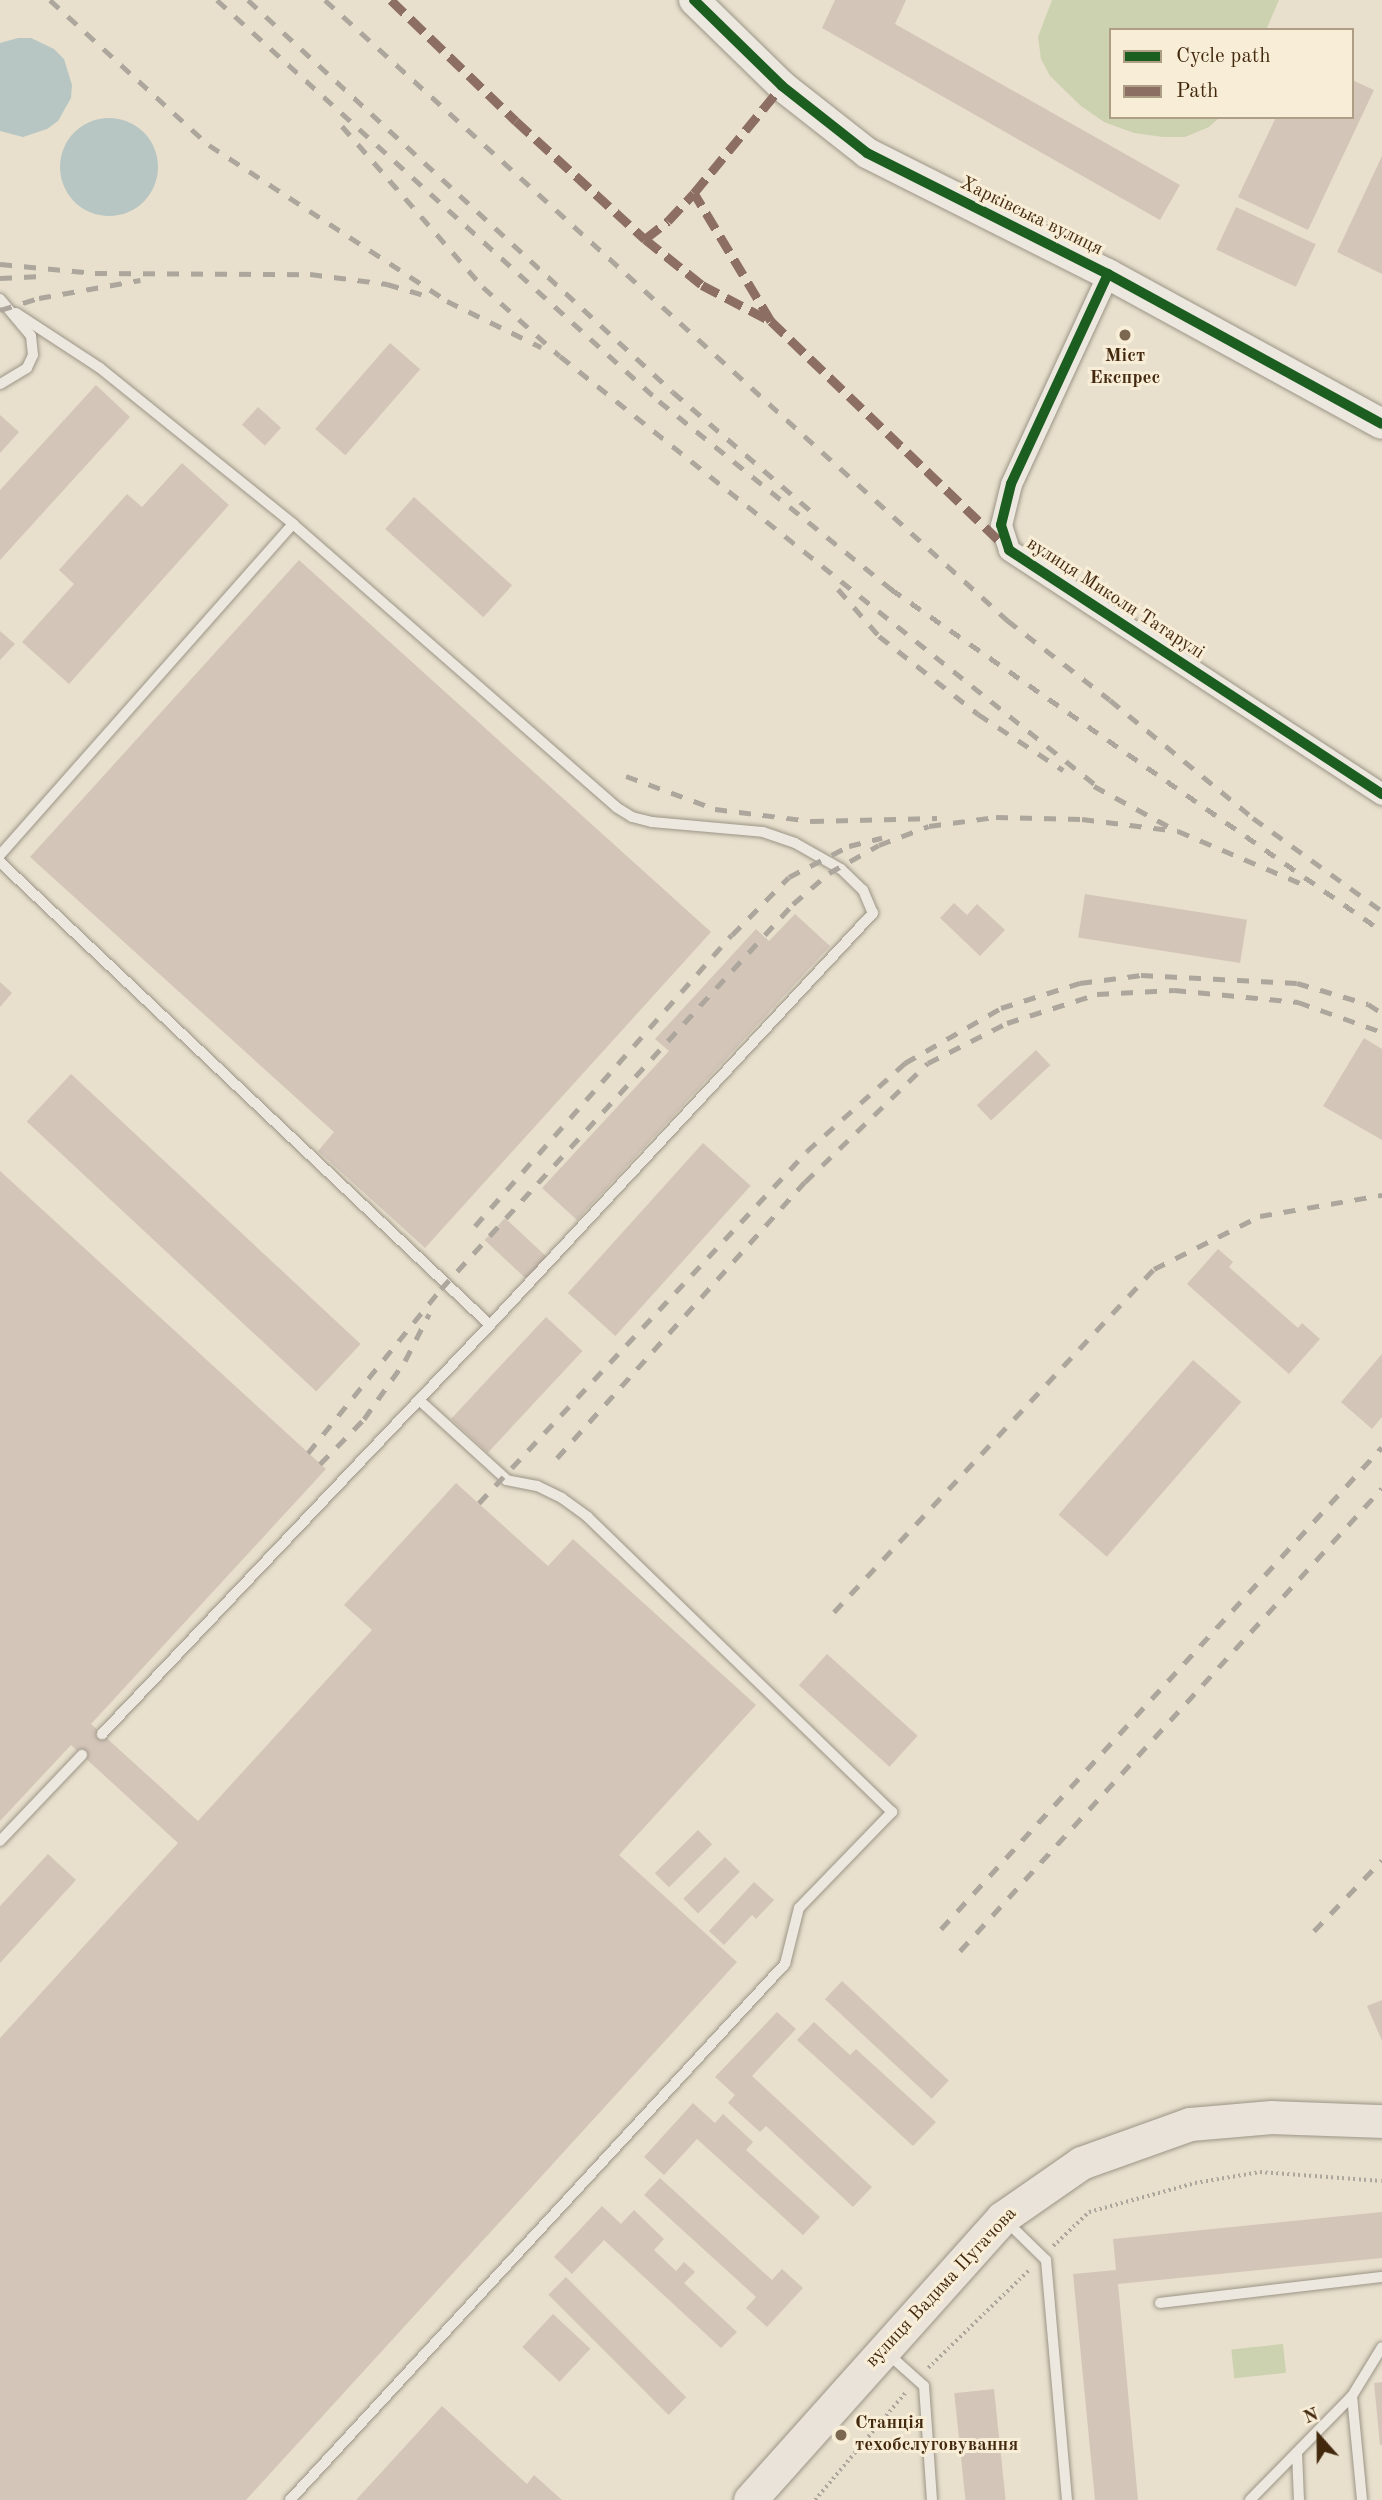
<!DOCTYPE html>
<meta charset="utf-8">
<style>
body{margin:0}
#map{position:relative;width:1382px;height:2500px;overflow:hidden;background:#e8e0cd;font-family:"Old Standard TT",serif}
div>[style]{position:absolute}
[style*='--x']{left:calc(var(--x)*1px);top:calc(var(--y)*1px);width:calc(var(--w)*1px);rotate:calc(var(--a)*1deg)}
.green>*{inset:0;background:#ccd1af;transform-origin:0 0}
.water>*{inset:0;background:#b7c6c2}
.round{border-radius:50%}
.building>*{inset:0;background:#d4c5b9;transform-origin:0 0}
.path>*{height:3.5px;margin-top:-1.75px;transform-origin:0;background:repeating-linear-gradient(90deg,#aca69c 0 2px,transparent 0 5.5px)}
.roads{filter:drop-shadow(0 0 2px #9c9486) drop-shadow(0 0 2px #9c9486)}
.lane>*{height:10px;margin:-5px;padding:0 5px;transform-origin:5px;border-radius:5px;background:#ece8df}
.street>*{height:21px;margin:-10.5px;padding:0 10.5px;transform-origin:10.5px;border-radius:10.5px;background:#ece8df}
.secondary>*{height:30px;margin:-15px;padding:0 15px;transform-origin:15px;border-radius:15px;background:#ece8df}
.primary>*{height:33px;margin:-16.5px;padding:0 16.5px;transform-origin:16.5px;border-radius:16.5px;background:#e9e3d9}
.rail>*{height:5px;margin-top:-2.5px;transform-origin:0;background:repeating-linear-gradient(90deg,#aca69c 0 12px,transparent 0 24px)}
.quiet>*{height:9px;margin-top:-4.5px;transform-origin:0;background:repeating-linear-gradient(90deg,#8d6e63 0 18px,transparent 0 27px)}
.cycleway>*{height:10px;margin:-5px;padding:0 5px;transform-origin:5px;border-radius:5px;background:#1b5e20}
.dots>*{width:19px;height:19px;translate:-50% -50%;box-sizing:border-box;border:4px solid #f8edd7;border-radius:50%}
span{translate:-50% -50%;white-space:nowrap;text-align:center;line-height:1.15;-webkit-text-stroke:6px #f8edd7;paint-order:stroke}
.street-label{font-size:19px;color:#42280d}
.poi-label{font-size:19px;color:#42280d;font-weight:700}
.left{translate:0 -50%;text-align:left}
.legend{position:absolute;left:1109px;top:28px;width:245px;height:91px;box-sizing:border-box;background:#f8edd7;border:2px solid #af9e86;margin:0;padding:9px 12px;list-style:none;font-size:21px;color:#42280d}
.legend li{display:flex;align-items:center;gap:14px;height:35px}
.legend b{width:35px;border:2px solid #af9e86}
.north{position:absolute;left:1284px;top:2402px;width:70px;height:70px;-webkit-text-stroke:5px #f8edd7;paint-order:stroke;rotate:339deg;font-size:19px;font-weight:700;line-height:28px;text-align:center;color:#42280d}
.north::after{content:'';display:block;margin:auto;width:24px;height:32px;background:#42280d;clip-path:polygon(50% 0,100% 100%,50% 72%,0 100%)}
</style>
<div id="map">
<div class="green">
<i style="clip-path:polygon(1052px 0,1279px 0,1266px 30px,1111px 30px,1111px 117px,1220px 117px,1209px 127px,1185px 137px,1163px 137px,1134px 133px,1104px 122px,1081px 106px,1050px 76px,1041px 59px,1038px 37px)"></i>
<i style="left:1283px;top:2344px;width:29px;height:52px;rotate:84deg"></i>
</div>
<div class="water">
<i style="clip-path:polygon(18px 38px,31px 38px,54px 49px,64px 59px,72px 85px,71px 98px,58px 121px,47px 129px,23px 137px,0 131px,0 43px)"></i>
<i class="round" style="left:60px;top:118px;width:98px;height:98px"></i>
</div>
<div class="building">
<i style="clip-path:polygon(835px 0,906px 0,895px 24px,1180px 185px,1160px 220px,822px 28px)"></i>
<i style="clip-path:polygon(1352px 80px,1374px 90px,1308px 230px,1238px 197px,1276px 117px,1352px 117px)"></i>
<i style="clip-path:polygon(1382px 156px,1382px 274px,1337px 252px)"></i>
<i style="left:1236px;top:207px;width:88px;height:47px;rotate:25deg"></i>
<i style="left:390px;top:343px;width:40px;height:114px;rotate:41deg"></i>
<i style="clip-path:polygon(96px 385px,130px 417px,0 560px,0 490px)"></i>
<i style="left:258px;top:407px;width:31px;height:24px;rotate:42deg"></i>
<i style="clip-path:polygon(0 415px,19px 432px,0 453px)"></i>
<i style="clip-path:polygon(182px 463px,229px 505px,69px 684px,22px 642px,74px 584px,59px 570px,127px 494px,142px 507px)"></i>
<i style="left:414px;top:497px;width:132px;height:43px;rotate:42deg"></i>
<i style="clip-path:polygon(299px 560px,711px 932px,425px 1248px,318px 1151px,334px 1132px,30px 857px)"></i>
<i style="clip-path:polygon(0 631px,15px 644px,0 660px)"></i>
<i style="left:1085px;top:894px;width:164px;height:44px;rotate:9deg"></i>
<i style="clip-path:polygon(954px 903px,967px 915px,977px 904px,1005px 930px,980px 956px,940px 918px)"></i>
<i style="clip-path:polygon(795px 914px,830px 946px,577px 1220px,542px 1188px,669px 1051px,655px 1039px,756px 929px,769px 941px)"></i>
<i style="clip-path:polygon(0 982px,12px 993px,0 1007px)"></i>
<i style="clip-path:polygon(1364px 1038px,1382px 1049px,1382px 1140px,1323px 1106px)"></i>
<i style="left:1036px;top:1050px;width:21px;height:81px;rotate:47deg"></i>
<i style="left:71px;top:1074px;width:396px;height:65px;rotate:43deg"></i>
<i style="left:703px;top:1143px;width:64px;height:202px;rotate:42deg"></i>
<i style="clip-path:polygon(0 1171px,326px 1469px,91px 1724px,198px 1821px,372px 1630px,344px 1605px,456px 1483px,548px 1566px,573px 1539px,756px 1705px,619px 1855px,737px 1962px,246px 2500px,0 2500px,0 2038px,178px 1843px,71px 1745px,0 1821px)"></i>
<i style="left:505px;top:1218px;width:59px;height:30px;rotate:43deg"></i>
<i style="clip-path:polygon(1218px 1249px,1233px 1262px,1229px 1267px,1298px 1328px,1302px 1323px,1320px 1339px,1289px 1374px,1187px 1284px)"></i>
<i style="left:546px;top:1317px;width:50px;height:139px;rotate:43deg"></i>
<i style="clip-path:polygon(1382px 1354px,1382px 1417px,1372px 1429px,1341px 1402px)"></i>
<i style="left:1193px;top:1360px;width:64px;height:205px;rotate:41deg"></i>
<i style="left:827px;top:1654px;width:122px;height:42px;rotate:42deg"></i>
<i style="left:698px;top:1830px;width:20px;height:61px;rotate:45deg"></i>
<i style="clip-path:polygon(48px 1854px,76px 1880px,0 1963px,0 1906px)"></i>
<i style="left:725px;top:1857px;width:21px;height:59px;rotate:45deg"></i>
<i style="clip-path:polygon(754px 1882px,774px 1900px,756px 1919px,752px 1915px,724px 1945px,709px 1931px)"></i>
<i style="left:842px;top:1981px;width:146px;height:25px;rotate:43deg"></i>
<i style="clip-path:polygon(1382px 2000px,1382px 2041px,1367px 2006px)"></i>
<i style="clip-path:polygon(777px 2012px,796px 2029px,752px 2076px,872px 2187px,853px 2207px,766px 2126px,760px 2132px,728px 2103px,735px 2095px,715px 2077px)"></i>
<i style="clip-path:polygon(814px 2022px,850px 2055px,856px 2049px,936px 2122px,913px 2146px,797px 2040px)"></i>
<i style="clip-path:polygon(693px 2103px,715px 2123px,723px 2114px,753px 2142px,746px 2150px,820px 2217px,803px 2235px,697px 2139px,664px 2175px,644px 2157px)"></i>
<i style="clip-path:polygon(660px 2178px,772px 2280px,782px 2269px,803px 2288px,767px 2327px,746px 2308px,756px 2297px,644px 2195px)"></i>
<i style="clip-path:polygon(602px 2206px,621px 2224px,634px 2210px,664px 2239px,654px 2250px,676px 2271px,684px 2262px,695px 2272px,684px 2283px,737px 2332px,721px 2348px,604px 2240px,572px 2274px,554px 2257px)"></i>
<i style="clip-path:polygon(1382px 2212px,1382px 2258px,1118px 2284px,1138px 2500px,1095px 2500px,1073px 2274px,1116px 2270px,1113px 2239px)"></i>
<i style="left:566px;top:2277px;width:170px;height:25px;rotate:45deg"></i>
<i style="left:553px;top:2314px;width:51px;height:45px;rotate:43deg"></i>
<i style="clip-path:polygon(1382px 2382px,1382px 2445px,1380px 2445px,1374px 2383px)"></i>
<i style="left:994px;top:2389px;width:112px;height:40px;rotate:84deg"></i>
<i style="clip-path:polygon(442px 2406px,527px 2484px,534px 2475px,562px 2500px,356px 2500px)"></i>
</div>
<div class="path">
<i style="--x:1053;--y:2246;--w:50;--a:-43.4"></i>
<i style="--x:1089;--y:2212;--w:110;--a:-15.3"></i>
<i style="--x:1195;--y:2183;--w:66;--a:-9.6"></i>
<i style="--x:1260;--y:2172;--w:122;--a:4.2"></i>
<i style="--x:928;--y:2368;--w:142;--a:-44.1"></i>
<i style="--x:815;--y:2500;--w:141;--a:-49.9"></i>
</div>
<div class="roads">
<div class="lane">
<i style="--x:0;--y:299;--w:48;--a:50"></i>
<i style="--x:31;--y:336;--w:19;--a:84"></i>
<i style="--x:33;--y:355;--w:14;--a:115"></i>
<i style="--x:27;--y:368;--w:31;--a:149"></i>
<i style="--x:16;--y:313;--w:100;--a:33.2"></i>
<i style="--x:100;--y:368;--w:248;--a:38.9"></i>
<i style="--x:293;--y:524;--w:429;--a:41.2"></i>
<i style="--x:616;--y:807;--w:19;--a:32"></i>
<i style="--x:632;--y:817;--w:21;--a:14"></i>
<i style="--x:652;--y:822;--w:111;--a:5.1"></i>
<i style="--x:763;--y:832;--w:34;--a:19"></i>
<i style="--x:795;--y:843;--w:53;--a:29.5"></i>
<i style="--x:841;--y:869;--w:30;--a:44"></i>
<i style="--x:863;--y:890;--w:25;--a:67"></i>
<i style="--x:873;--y:913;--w:563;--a:132.91"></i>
<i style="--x:490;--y:1325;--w:564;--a:133.49"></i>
<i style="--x:0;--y:855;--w:442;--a:-48.5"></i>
<i style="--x:0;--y:862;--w:674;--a:43.38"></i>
<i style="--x:0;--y:1841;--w:119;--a:-46.4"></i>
<i style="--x:1005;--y:2220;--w:57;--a:44.3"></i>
<i style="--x:1046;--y:2260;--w:241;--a:85"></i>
<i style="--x:1160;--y:2303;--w:224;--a:-6.7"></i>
<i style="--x:886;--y:2352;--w:51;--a:41.8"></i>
<i style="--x:924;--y:2386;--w:114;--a:86"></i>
<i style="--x:1352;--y:2396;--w:104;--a:84.5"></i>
<i style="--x:1297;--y:2453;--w:47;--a:87.6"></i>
<i style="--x:290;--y:2500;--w:730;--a:-47.28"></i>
<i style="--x:785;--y:1964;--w:58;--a:-76"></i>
<i style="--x:799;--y:1908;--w:134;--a:-45.9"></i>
<i style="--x:892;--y:1812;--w:424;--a:-135.9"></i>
<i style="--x:588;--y:1517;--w:32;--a:-144"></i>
<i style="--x:562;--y:1498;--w:28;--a:-154"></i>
<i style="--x:537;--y:1486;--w:31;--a:-169"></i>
<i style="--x:507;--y:1480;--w:119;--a:-137.7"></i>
<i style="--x:1250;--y:2500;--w:146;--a:-45.6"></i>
<i style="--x:1352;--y:2396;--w:57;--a:-58.5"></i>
</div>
<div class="street">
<i style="--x:1108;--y:274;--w:231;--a:114.8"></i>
<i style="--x:1011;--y:484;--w:42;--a:103.7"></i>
<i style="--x:1001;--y:525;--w:26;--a:72"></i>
<i style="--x:1009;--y:550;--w:446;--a:33.2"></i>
</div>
<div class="secondary">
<i style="--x:694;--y:0;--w:123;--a:44.3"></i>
<i style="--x:782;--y:86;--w:108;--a:38.2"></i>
<i style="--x:867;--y:153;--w:270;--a:26.7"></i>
<i style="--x:1108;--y:274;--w:312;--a:28.7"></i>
</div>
<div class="primary">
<i style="--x:750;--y:2500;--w:378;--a:-48.2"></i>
<i style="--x:1002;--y:2218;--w:96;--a:-34.8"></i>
<i style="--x:1081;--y:2163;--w:116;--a:-19.7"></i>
<i style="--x:1190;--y:2124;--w:82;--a:-4.9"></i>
<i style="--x:1272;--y:2117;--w:110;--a:2.1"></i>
</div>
</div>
<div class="rail">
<i style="--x:50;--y:0;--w:215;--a:42.4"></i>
<i style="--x:209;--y:145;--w:285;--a:33.2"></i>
<i style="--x:447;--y:301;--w:105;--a:26.1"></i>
<i style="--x:217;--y:0;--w:597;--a:42.22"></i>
<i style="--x:659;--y:401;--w:299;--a:39"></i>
<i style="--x:891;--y:589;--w:598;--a:34.86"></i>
<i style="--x:248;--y:0;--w:578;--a:42.69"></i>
<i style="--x:673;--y:392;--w:185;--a:40.8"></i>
<i style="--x:325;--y:0;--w:922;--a:42.27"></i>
<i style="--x:1007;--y:620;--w:130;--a:37.8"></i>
<i style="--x:1110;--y:700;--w:185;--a:39.5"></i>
<i style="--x:1253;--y:818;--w:159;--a:35.8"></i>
<i style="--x:342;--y:126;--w:214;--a:48.8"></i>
<i style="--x:483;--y:287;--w:103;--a:41.9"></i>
<i style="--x:560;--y:356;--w:694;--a:38.69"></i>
<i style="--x:0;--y:264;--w:95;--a:5.4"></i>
<i style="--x:95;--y:273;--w:215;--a:0.3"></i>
<i style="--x:310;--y:274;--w:78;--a:7.4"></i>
<i style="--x:387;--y:284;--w:46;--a:16.5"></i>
<i style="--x:0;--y:278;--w:42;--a:-2.7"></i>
<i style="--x:0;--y:310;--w:41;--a:-17.1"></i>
<i style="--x:39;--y:298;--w:103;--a:-10.1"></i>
<i style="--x:838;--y:589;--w:62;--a:48.9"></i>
<i style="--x:879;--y:636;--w:126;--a:38.2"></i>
<i style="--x:978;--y:714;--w:102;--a:33.4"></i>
<i style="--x:626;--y:776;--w:95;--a:20.3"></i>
<i style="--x:715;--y:809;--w:98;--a:7.1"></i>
<i style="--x:812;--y:821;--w:125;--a:-1.4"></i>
<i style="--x:1094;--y:786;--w:84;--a:28.4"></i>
<i style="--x:475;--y:1226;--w:388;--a:-48.6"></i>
<i style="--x:732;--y:935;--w:81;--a:-45.5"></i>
<i style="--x:789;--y:877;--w:68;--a:-27.3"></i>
<i style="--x:849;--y:846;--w:34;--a:-14"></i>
<i style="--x:308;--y:1453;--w:211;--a:-51"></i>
<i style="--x:441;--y:1289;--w:522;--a:-47.56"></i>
<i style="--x:793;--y:904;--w:48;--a:-40.7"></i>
<i style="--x:829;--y:873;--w:57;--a:-29.2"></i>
<i style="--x:879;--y:845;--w:53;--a:-20.8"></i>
<i style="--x:929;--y:826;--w:68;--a:-7.7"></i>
<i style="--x:996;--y:817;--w:86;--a:1.3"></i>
<i style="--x:1082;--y:819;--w:97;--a:7.1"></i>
<i style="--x:1178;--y:831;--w:135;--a:23.1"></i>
<i style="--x:557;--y:1458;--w:371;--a:-48.1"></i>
<i style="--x:805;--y:1182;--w:171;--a:-44.1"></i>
<i style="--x:928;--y:1063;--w:89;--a:-26.9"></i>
<i style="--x:1007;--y:1023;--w:95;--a:-17.9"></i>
<i style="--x:1097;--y:994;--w:77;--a:-3"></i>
<i style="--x:1174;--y:990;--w:125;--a:5.5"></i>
<i style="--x:1298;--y:1002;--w:89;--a:19.7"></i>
<i style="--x:320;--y:1464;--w:63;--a:-45.6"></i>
<i style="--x:364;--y:1419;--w:71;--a:-54.7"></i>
<i style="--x:405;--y:1361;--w:53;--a:-62.9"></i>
<i style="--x:479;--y:1503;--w:481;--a:-47"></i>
<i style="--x:807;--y:1151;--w:132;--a:-41.9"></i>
<i style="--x:905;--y:1063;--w:111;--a:-29.8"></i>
<i style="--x:1001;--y:1008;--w:83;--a:-17.6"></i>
<i style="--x:1080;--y:983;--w:62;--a:-7.5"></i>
<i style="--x:1141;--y:975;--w:156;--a:2.9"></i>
<i style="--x:1297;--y:983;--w:74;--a:16.5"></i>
<i style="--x:1368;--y:1004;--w:17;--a:33"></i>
<i style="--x:834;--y:1612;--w:469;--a:-47"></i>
<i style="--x:1154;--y:1269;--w:119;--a:-26.6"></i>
<i style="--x:1260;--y:1216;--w:124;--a:-9.8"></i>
<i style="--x:941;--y:1929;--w:653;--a:-47.54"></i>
<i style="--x:1314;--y:1931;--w:98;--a:-46.2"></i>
<i style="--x:960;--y:1951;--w:626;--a:-47.65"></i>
</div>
<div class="quiet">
<i style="--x:391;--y:0;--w:174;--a:44.1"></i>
<i style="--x:516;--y:121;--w:175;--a:42.5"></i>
<i style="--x:645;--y:239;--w:29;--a:-38"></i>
<i style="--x:668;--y:221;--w:38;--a:-47"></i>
<i style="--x:645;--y:239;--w:73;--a:38.9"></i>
<i style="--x:702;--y:285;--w:78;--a:27.6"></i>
<i style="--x:771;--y:321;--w:323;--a:43.9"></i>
<i style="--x:771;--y:321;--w:149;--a:-121"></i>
<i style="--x:694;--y:193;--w:139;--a:-50.6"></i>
</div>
<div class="cycleway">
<i style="--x:694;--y:0;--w:123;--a:44.3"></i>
<i style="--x:782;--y:86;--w:108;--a:38.2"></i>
<i style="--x:867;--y:153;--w:270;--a:26.7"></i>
<i style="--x:1108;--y:274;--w:312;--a:28.7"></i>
<i style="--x:1108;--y:274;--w:231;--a:114.8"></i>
<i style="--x:1011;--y:484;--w:42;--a:103.7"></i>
<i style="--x:1001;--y:525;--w:26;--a:72"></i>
<i style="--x:1009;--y:550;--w:446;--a:33.2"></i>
</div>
<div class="dots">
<i style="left:1125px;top:335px;background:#7c6850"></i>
<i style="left:841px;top:2435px;background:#7c6850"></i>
</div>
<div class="street-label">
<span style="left:1031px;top:217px;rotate:26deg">Харківська вулиця</span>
<span style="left:1115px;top:599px;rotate:33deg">вулиця Миколи Татарулі</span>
<span style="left:942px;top:2288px;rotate:-47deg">вулиця Вадима Пугачова</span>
</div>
<div class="poi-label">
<span style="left:1125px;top:368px">Міст<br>Експрес</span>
<span class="left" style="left:855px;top:2435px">Станція<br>техобслуговування</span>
</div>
<ul class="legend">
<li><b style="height:9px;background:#1b5e20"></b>Cycle path</li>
<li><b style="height:9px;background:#8d6e63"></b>Path</li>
</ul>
<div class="north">N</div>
</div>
